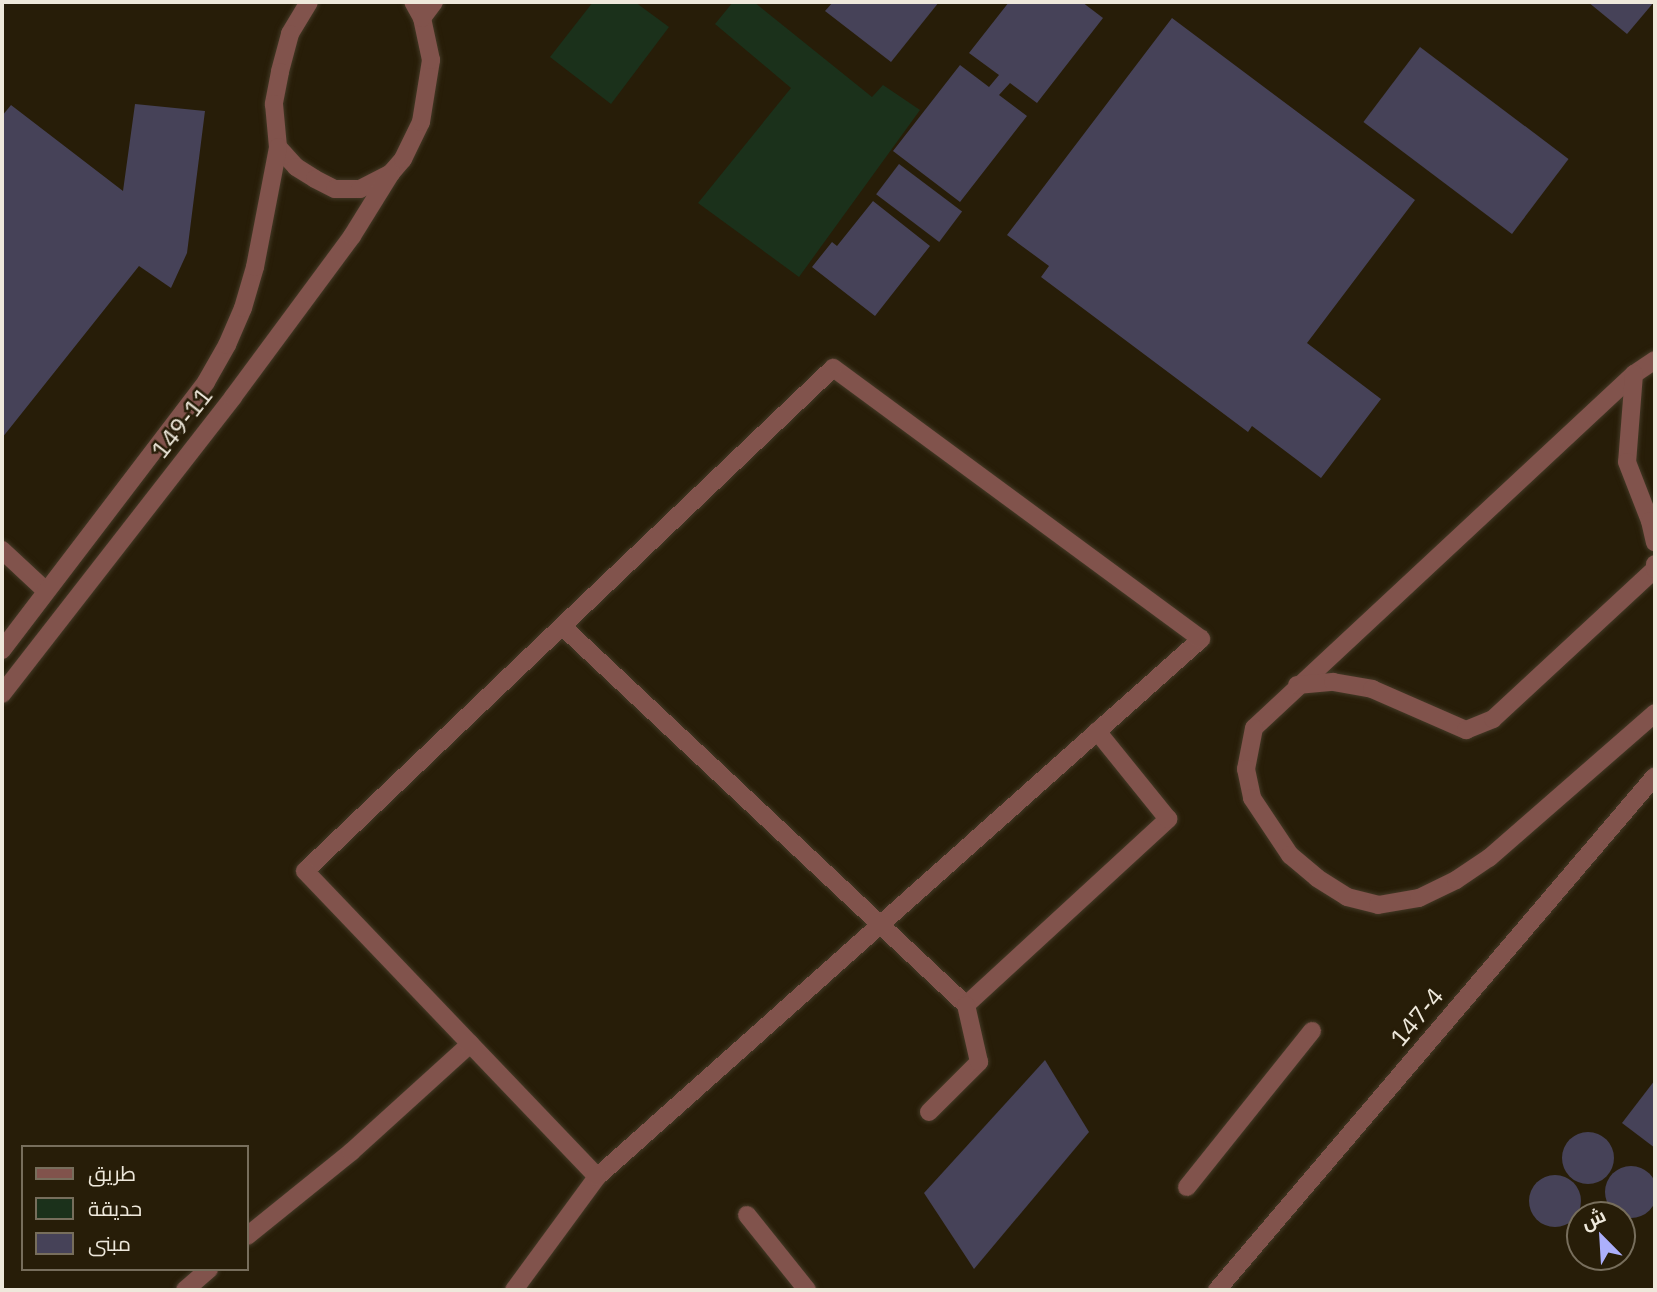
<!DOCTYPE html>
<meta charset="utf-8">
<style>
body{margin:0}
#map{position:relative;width:1657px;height:1292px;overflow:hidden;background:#271d08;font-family:"IBM Plex Sans",Cairo,sans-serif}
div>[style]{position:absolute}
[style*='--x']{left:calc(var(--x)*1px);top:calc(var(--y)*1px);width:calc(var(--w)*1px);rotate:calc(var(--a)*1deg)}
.green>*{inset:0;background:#1b311b}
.building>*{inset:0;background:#464258;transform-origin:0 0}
.round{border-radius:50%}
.roads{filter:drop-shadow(0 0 2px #433926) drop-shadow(0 0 2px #433926)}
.minor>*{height:18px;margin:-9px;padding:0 9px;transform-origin:9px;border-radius:9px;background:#81534c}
span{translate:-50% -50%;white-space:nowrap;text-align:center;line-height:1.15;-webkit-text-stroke:5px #271d08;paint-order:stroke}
.street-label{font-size:24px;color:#eee8db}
.frame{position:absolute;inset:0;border:4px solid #eee8db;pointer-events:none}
.legend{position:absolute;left:21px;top:1145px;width:228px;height:126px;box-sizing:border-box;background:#271d08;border:2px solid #776e5c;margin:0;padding:9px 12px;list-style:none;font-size:21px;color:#eee8db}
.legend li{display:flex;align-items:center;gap:14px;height:35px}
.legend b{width:35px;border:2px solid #776e5c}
.north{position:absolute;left:1566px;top:1201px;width:70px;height:70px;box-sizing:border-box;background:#271d08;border:2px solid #776e5c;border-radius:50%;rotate:336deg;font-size:19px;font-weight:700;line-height:28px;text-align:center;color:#eee8db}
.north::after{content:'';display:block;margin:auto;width:24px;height:32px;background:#acaffb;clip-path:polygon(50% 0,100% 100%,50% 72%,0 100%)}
</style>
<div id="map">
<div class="green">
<i style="clip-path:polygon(593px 2px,635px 2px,669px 27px,611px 104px,550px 57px)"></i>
<i style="clip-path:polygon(733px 2px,754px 2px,872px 97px,883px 85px,920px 110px,799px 277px,698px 203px,791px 88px,715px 24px)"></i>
</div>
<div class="building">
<i style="clip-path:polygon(833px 2px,939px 2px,891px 62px,825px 11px)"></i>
<i style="clip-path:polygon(1009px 2px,1082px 2px,1103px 18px,1037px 103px,1010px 83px,999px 95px,1027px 116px,960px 202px,893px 151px,960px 65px,989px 87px,999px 75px,969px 53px)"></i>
<i style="clip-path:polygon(1588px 2px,1654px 2px,1627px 34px)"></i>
<i style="clip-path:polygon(1172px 18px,1415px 200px,1307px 343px,1381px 399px,1321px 478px,1252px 426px,1248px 432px,1041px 277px,1049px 266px,1007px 235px)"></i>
<i style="left:1420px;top:47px;width:186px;height:94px;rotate:37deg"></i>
<i style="clip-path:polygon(135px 104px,205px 111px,187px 253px,171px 288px,139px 266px,2px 438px,2px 116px,11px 105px,123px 191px)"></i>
<i style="left:899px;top:164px;width:79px;height:38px;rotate:37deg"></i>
<i style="clip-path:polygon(873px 201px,930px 246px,875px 316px,812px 267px,832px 242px,837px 246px)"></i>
<i style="clip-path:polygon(1045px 1060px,1089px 1132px,974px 1269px,924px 1193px)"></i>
<i style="clip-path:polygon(1655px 1080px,1655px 1148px,1622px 1123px)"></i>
<i class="round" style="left:1562px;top:1132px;width:52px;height:52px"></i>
<i class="round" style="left:1605px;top:1166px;width:52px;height:52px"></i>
<i class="round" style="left:1529px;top:1175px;width:52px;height:52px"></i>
<i style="clip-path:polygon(1601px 1208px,1615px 1215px,1580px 1215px,1592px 1209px)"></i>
<i style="clip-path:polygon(1580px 1215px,1580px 1254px,1571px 1234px)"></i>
</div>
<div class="roads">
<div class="minor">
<i style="--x:309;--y:2;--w:37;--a:121"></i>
<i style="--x:290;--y:34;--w:39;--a:105"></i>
<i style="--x:280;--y:72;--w:33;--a:101"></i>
<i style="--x:274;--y:104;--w:43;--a:84.7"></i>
<i style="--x:278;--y:147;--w:27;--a:48"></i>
<i style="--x:296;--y:167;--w:22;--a:32"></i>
<i style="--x:315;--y:179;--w:22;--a:27"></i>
<i style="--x:335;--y:189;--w:25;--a:0"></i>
<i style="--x:360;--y:189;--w:35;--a:-27"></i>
<i style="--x:391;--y:173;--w:18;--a:-49"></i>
<i style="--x:403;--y:159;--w:41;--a:-64.1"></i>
<i style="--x:421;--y:122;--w:63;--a:-80.8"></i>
<i style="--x:431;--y:60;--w:43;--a:-102.1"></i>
<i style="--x:422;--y:18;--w:18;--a:-119"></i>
<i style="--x:422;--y:18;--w:20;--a:-53"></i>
<i style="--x:1655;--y:360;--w:25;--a:146"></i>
<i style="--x:1634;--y:374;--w:519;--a:137.03"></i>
<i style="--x:1254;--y:728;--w:42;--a:101"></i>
<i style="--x:1246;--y:769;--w:30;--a:78"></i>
<i style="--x:1252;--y:798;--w:69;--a:56.3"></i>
<i style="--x:1290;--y:855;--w:35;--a:40"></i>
<i style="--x:1317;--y:878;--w:36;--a:32"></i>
<i style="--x:1347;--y:897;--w:32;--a:14"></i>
<i style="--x:1378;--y:905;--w:42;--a:-9.7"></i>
<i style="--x:1419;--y:898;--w:41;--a:-25.9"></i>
<i style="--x:1456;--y:880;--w:40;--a:-34"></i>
<i style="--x:1489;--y:858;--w:220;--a:-41.1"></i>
<i style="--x:1634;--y:374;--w:88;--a:94.5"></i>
<i style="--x:1627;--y:462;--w:63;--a:68.7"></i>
<i style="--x:1650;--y:521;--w:22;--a:77"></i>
<i style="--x:2;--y:550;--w:60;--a:43"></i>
<i style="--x:562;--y:626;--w:554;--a:43.17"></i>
<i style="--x:966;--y:1005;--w:275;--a:-42.6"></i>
<i style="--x:1168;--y:819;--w:113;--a:-128.9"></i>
<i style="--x:2;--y:650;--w:337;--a:-52.7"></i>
<i style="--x:206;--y:382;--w:43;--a:-60.4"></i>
<i style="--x:227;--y:345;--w:40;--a:-66.6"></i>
<i style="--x:243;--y:308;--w:43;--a:-73.7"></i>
<i style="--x:255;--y:267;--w:122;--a:-79.1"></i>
<i style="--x:1297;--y:685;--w:36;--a:-5"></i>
<i style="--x:1333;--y:682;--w:40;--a:10"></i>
<i style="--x:1372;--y:689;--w:103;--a:23.6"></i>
<i style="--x:1466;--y:730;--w:29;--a:-22"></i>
<i style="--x:1493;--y:719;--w:221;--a:-42.8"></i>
<i style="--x:1655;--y:569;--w:5;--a:-90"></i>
<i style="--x:2;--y:694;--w:376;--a:-52.1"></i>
<i style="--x:233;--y:397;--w:200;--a:-53.5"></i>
<i style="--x:352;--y:236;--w:74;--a:-58.2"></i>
<i style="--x:929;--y:1112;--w:71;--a:-45"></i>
<i style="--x:979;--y:1062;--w:58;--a:-102.8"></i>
<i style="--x:1187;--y:1187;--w:200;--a:-51.3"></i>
<i style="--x:747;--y:1215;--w:96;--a:51.3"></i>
<i style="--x:247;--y:1236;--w:134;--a:-38.9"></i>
<i style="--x:351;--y:1152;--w:161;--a:-42.2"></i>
<i style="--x:185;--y:1290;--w:32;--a:-41"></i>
<i style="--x:514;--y:1290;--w:140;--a:-53.7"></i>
<i style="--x:597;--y:1177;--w:809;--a:-41.69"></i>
<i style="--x:1201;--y:639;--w:457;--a:-143.6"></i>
<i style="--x:833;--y:368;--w:729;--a:136.39"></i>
<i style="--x:305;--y:871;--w:423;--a:46.3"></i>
<i style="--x:1217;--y:1290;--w:675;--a:-49.56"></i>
</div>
</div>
<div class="street-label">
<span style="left:182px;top:423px;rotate:-52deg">149-11</span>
<span style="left:1417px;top:1017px;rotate:-50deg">147-4</span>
</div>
<div class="frame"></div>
<ul class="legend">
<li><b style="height:9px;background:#81534c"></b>طريق</li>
<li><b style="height:19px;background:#1b311b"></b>حديقة</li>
<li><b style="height:19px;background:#464258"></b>مبنى</li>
</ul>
<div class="north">ش</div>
</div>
